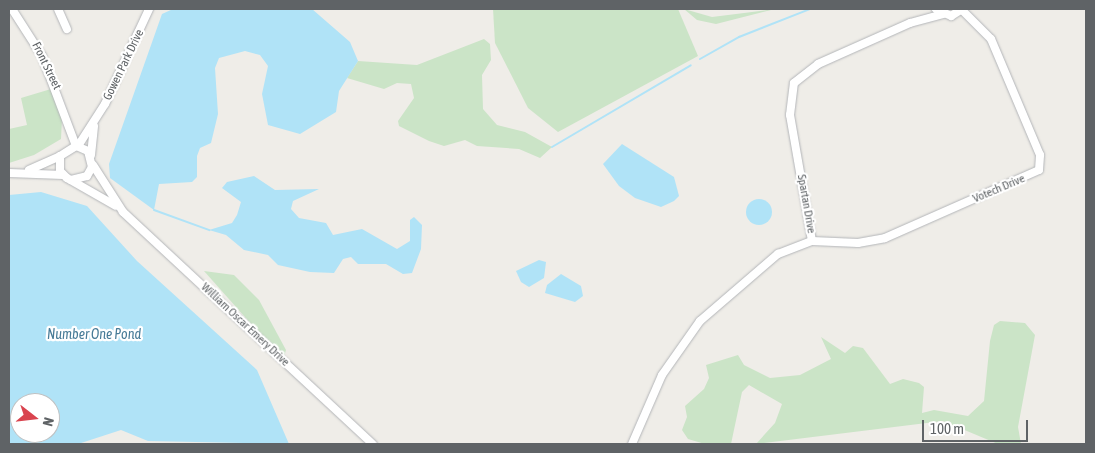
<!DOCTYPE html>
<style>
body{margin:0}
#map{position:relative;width:1095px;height:453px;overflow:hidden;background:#efede8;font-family:"Asap Condensed",sans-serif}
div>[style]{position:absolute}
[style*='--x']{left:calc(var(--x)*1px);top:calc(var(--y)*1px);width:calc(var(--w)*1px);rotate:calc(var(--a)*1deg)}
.green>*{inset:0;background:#cbe4c7}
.water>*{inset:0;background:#b0e3f7}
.round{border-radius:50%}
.stream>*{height:2px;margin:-1px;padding:0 1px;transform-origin:1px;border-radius:1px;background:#b0e3f7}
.roads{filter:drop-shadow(0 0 1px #b3b5b8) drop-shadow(0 0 1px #b3b5b8)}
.minor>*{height:8px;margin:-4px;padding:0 4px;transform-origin:4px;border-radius:4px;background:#fff}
span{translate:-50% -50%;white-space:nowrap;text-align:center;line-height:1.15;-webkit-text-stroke:4.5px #fff;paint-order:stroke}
.street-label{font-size:12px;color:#5f6366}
.water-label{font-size:14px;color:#477b97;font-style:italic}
.frame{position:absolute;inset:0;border:10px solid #5f6366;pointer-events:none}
.north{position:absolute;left:10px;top:393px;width:50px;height:50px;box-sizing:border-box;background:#fff;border:1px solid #bfc1c2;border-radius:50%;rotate:106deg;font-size:14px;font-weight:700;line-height:20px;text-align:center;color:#5f6366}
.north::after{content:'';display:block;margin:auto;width:18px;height:22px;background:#d9444f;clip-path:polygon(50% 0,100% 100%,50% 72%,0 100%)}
.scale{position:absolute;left:922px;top:420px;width:106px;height:22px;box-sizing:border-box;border:2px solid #5f6366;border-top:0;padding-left:6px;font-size:15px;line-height:18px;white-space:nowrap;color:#5f6366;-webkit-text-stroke:4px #fff;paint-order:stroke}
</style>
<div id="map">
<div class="green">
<i style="clip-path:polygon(493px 9px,678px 9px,698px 56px,558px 132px,528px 108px,495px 43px)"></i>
<i style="clip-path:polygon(684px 9px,712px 17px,775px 9px,716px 24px,697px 20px)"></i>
<i style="clip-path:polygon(484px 39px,490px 44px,491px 60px,482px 75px,483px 109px,497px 125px,525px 132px,552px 147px,540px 158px,519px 149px,477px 146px,465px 140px,444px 146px,429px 141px,399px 126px,398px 121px,414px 98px,411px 84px,397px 83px,384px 89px,347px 78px,358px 61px,417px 65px)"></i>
<i style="clip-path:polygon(51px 89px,62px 119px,61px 139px,34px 155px,9px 163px,9px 129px,27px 125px,21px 98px)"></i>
<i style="clip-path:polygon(204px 271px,234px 275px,259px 300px,286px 350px,283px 360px)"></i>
<i style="clip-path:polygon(1000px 321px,1025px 323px,1035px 335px,1018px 427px,1021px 444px,998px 444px,943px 421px,756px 444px,775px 423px,782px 404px,749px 385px,742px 392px,731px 444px,705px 444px,688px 439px,682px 430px,687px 417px,685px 406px,704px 389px,709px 378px,706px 365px,738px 355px,744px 365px,770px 378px,800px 375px,831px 359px,821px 337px,845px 353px,853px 346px,863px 348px,890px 384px,903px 379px,919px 383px,924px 387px,922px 413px,934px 410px,968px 416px,984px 401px,990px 341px,994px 325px)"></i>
</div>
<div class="water">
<i style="clip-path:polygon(173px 9px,312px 9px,350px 42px,358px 61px,339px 91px,336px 112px,300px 134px,268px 125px,262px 94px,268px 66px,260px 55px,245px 51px,219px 58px,215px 68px,218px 114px,211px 143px,200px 148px,197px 156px,197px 177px,192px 182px,159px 184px,154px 210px,110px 178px,109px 164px,162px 14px)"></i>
<i style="clip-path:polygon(622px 144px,674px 177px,679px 196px,674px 201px,661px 207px,635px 198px,619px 186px,603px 164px)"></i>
<i style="clip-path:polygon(254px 176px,275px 190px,319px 189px,293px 201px,291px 209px,299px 218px,326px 223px,333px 235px,362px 229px,397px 249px,410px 241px,410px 220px,414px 217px,422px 225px,421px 249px,412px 273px,403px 274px,386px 264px,358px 264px,351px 257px,343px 259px,334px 273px,310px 272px,278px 265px,268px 255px,244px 250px,226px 235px,209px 230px,232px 223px,237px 215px,241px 202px,222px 188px,227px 182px)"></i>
<i style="clip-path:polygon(evenodd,41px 192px,87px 206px,137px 261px,257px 370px,289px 444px,148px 441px,121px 430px,78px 444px,9px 444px,9px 195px,41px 192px,20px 403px,50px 403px,50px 433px,20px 433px,20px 403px)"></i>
<i class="round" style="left:746px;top:199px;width:26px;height:26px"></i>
<i style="clip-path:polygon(539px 260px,546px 262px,544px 278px,529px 287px,521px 282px,516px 271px)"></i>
<i style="clip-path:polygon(561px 274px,581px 286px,583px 296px,575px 302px,545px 293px,547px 285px)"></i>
</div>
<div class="stream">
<i style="--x:700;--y:59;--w:45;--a:-29.4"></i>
<i style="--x:739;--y:37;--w:76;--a:-21.5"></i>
<i style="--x:552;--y:147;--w:161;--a:-30.5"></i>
<i style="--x:154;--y:210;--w:59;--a:20"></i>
</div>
<div class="roads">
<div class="minor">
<i style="--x:12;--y:9;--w:56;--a:57.4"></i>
<i style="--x:42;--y:56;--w:96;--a:69.3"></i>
<i style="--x:58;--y:9;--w:22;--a:66"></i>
<i style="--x:936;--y:9;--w:17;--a:25"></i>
<i style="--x:951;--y:16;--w:13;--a:-32"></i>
<i style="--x:78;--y:146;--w:50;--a:-57.3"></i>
<i style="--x:105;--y:104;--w:105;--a:-65.1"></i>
<i style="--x:91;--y:155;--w:29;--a:-84"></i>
<i style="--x:93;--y:165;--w:56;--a:57.4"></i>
<i style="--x:123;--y:212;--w:341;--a:42.9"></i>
<i style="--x:29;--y:170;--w:34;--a:-24"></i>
<i style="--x:9;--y:173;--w:54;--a:2.1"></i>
<i style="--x:71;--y:180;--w:16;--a:-14"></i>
<i style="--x:87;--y:176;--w:10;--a:-61"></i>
<i style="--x:92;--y:167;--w:16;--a:-104"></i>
<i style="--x:88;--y:151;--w:13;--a:-157"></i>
<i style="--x:76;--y:146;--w:19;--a:148"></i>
<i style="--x:60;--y:156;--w:15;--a:90"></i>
<i style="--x:60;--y:171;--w:10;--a:45"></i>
<i style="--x:67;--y:178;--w:56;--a:29.7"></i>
<i style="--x:812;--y:241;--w:128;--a:-99.9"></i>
<i style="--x:790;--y:115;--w:32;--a:-83"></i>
<i style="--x:794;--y:83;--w:31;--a:-38"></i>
<i style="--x:818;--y:64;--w:101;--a:-24"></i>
<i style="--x:910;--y:23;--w:34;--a:-15"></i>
<i style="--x:632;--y:444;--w:75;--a:-66.5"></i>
<i style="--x:662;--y:375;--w:66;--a:-54.9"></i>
<i style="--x:700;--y:321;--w:103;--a:-40.7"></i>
<i style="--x:778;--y:254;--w:36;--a:-21"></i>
<i style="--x:812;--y:241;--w:46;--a:2.5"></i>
<i style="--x:858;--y:243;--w:27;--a:-10"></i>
<i style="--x:885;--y:238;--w:168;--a:-23.8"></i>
<i style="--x:1039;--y:170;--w:15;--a:-86"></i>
<i style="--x:1040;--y:155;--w:126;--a:-112.9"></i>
<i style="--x:991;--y:39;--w:41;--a:-135"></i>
</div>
</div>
<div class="street-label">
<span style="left:124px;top:65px;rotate:-64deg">Gowen Park Drive</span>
<span style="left:46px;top:66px;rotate:64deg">Front Street</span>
<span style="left:999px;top:189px;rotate:-23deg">Votech Drive</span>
<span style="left:806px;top:204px;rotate:80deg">Spartan Drive</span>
<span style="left:245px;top:325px;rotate:43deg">William Oscar Emery Drive</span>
</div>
<div class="water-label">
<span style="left:94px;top:334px">Number One Pond</span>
</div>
<div class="frame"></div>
<div class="north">N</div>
<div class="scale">100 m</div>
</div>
